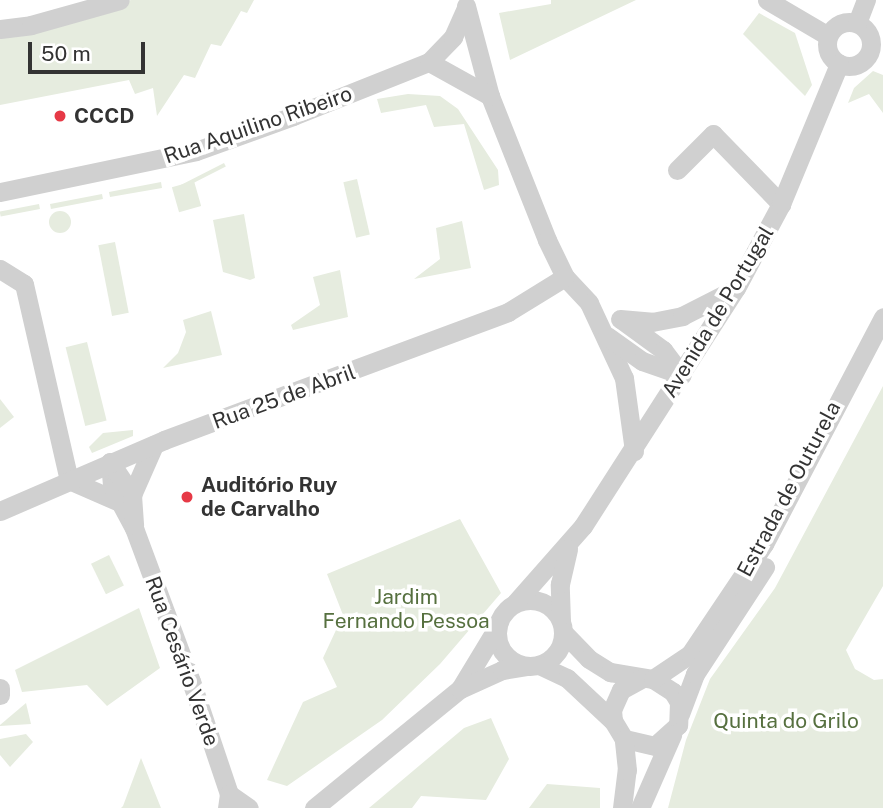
<!DOCTYPE html>
<meta charset="utf-8">
<style>
body{margin:0}
#map{position:relative;width:883px;height:808px;overflow:hidden;background:#fff;font-family:"Public Sans",sans-serif}
div>[style]{position:absolute}
[style*='--x']{left:calc(var(--x)*1px);top:calc(var(--y)*1px);width:calc(var(--w)*1px);rotate:calc(var(--a)*1deg)}
.green>*{inset:0;background:#e6ecdf;transform-origin:0 0}
.round{border-radius:50%}
.minor>*{height:19px;margin:-9.5px;padding:0 9.5px;transform-origin:9.5px;border-radius:9.5px;background:#d0d0d0}
.minor>.ring{margin:-9.5px;padding:0;box-sizing:content-box;background:none;border:19px solid #d0d0d0;border-radius:50%}
.dots>*{width:19px;height:19px;translate:-50% -50%;box-sizing:border-box;border:4px solid #fff;border-radius:50%}
span{translate:-50% -50%;white-space:nowrap;text-align:center;line-height:1.15;-webkit-text-stroke:7px #fff;paint-order:stroke}
.poi-label{font-size:21px;color:#333;font-weight:700}
.left{translate:0 -50%;text-align:left}
.street-label{font-size:21px;color:#333}
.park-label{font-size:21px;color:#56703f}
.scale{position:absolute;left:28px;top:42px;width:117px;height:32px;box-sizing:border-box;border:4px solid #333;border-top:0;padding-left:9px;font-size:21px;line-height:24px;white-space:nowrap;color:#333;-webkit-text-stroke:5px #fff;paint-order:stroke}
</style>
<div id="map">
<div class="green">
<i style="clip-path:polygon(131px 0,254px 0,247px 13px,241px 11px,221px 46px,211px 44px,195px 78px,184px 75px,157px 116px,153px 88px,135px 94px,129px 80px,0 105px,0 39px)"></i>
<i style="clip-path:polygon(551px 0,636px 0,510px 60px,499px 13px,551px 4px)"></i>
<i style="clip-path:polygon(759px 13px,795px 33px,812px 85px,805px 96px,743px 34px)"></i>
<i style="clip-path:polygon(873px 71px,883px 75px,883px 113px,869px 94px,848px 103px,854px 88px)"></i>
<i style="clip-path:polygon(408px 94px,440px 96px,458px 109px,498px 170px,499px 185px,484px 190px,464px 124px,434px 127px,426px 105px,381px 113px,377px 99px)"></i>
<i style="left:224px;top:163px;width:4px;height:54px;rotate:63deg"></i>
<i style="left:357px;top:179px;width:57px;height:14px;rotate:77deg"></i>
<i style="left:194px;top:181px;width:26px;height:23px;rotate:74deg"></i>
<i style="clip-path:polygon(161px 182px,162px 188px,110px 197px,109px 192px)"></i>
<i style="left:102px;top:194px;width:5px;height:53px;rotate:79deg"></i>
<i style="left:39px;top:204px;width:5px;height:40px;rotate:79deg"></i>
<i class="round" style="left:49px;top:211px;width:22px;height:22px"></i>
<i style="clip-path:polygon(244px 214px,255px 278px,250px 280px,223px 272px,213px 220px)"></i>
<i style="clip-path:polygon(462px 221px,471px 268px,414px 279px,440px 259px,436px 228px)"></i>
<i style="left:115px;top:242px;width:72px;height:17px;rotate:79deg"></i>
<i style="clip-path:polygon(340px 270px,348px 317px,293px 330px,291px 325px,320px 305px,313px 277px)"></i>
<i style="clip-path:polygon(211px 311px,222px 355px,163px 368px,178px 353px,186px 332px,183px 320px)"></i>
<i style="left:87px;top:342px;width:81px;height:22px;rotate:76deg"></i>
<i style="clip-path:polygon(883px 386px,883px 586px,846px 650px,855px 669px,874px 680px,883px 679px,883px 808px,668px 808px,686px 740px,710px 679px,775px 588px)"></i>
<i style="clip-path:polygon(0 399px,14px 417px,0 428px)"></i>
<i style="clip-path:polygon(133px 430px,133px 436px,92px 453px,89px 447px,103px 433px)"></i>
<i style="clip-path:polygon(460px 519px,501px 593px,440px 664px,382px 720px,287px 786px,267px 780px,303px 702px,337px 687px,323px 658px,343px 615px,327px 574px)"></i>
<i style="left:109px;top:555px;width:34px;height:20px;rotate:64deg"></i>
<i style="clip-path:polygon(139px 608px,160px 668px,107px 706px,87px 685px,22px 692px,15px 670px)"></i>
<i style="clip-path:polygon(26px 703px,31px 724px,0 726px,0 725px)"></i>
<i style="clip-path:polygon(491px 718px,509px 759px,486px 800px,421px 796px,412px 808px,369px 808px,464px 728px)"></i>
<i style="clip-path:polygon(26px 734px,33px 742px,10px 767px,0 755px,0 739px)"></i>
<i style="clip-path:polygon(141px 758px,161px 808px,121px 808px,123px 806px)"></i>
<i style="clip-path:polygon(547px 784px,600px 788px,600px 808px,529px 808px)"></i>
</div>
<div class="minor">
<i style="--x:767;--y:0;--w:71;--a:30.5"></i>
<i style="--x:466;--y:6;--w:93;--a:75.1"></i>
<i style="--x:490;--y:96;--w:155;--a:68.4"></i>
<i style="--x:547;--y:240;--w:41;--a:64.1"></i>
<i style="--x:565;--y:277;--w:35;--a:47"></i>
<i style="--x:589;--y:303;--w:83;--a:65"></i>
<i style="--x:624;--y:378;--w:74;--a:82.2"></i>
<i class="ring" style="left:827px;top:22px;width:25px;height:25px"></i>
<i style="--x:857;--y:23;--w:25;--a:-69"></i>
<i style="--x:0;--y:29;--w:31;--a:-7"></i>
<i style="--x:31;--y:25;--w:92;--a:-15.7"></i>
<i style="--x:429;--y:62;--w:70;--a:29.1"></i>
<i style="--x:677;--y:170;--w:51;--a:-45"></i>
<i style="--x:713;--y:134;--w:98;--a:45.8"></i>
<i style="--x:0;--y:192;--w:200;--a:-11.8"></i>
<i style="--x:196;--y:151;--w:103;--a:-19.8"></i>
<i style="--x:293;--y:116;--w:146;--a:-21.7"></i>
<i style="--x:429;--y:62;--w:35;--a:-46"></i>
<i style="--x:453;--y:37;--w:32;--a:-66"></i>
<i style="--x:0;--y:269;--w:28;--a:32"></i>
<i style="--x:24;--y:284;--w:201;--a:77.1"></i>
<i style="--x:69;--y:480;--w:52;--a:23.6"></i>
<i style="--x:620;--y:319;--w:32;--a:5"></i>
<i style="--x:652;--y:322;--w:31;--a:-11"></i>
<i style="--x:682;--y:316;--w:59;--a:-27"></i>
<i style="--x:622;--y:320;--w:51;--a:36.2"></i>
<i style="--x:663;--y:350;--w:31;--a:53"></i>
<i style="--x:607;--y:336;--w:43;--a:35.5"></i>
<i style="--x:642;--y:361;--w:42;--a:19.3"></i>
<i style="--x:110;--y:462;--w:25;--a:85"></i>
<i style="--x:112;--y:487;--w:47;--a:61.8"></i>
<i style="--x:134;--y:528;--w:163;--a:69.6"></i>
<i style="--x:191;--y:681;--w:119;--a:71.4"></i>
<i style="--x:229;--y:794;--w:14;--a:98"></i>
<i style="--x:110;--y:462;--w:40;--a:56"></i>
<i style="--x:132;--y:495;--w:30;--a:86"></i>
<i style="--x:132;--y:495;--w:55;--a:-66.3"></i>
<i style="--x:0;--y:511;--w:179;--a:-23.4"></i>
<i style="--x:164;--y:440;--w:367;--a:-20.4"></i>
<i style="--x:508;--y:312;--w:67;--a:-31.6"></i>
<i class="ring" style="left:497px;top:600px;width:47px;height:47px"></i>
<i style="--x:516;--y:602;--w:101;--a:-48.6"></i>
<i style="--x:583;--y:526;--w:283;--a:-57.3"></i>
<i style="--x:736;--y:288;--w:95;--a:-61.8"></i>
<i style="--x:781;--y:204;--w:152;--a:-67.5"></i>
<i style="--x:561;--y:621;--w:37;--a:-92"></i>
<i style="--x:560;--y:584;--w:36;--a:-77"></i>
<i style="--x:563;--y:632;--w:37;--a:46"></i>
<i style="--x:589;--y:659;--w:25;--a:32"></i>
<i style="--x:610;--y:672;--w:44;--a:9.2"></i>
<i style="--x:653;--y:679;--w:24;--a:33"></i>
<i style="--x:673;--y:692;--w:12;--a:59"></i>
<i style="--x:679;--y:702;--w:23;--a:92"></i>
<i style="--x:678;--y:725;--w:31;--a:138"></i>
<i style="--x:655;--y:746;--w:32;--a:-167"></i>
<i style="--x:624;--y:739;--w:21;--a:-121"></i>
<i style="--x:613;--y:721;--w:11;--a:-95"></i>
<i style="--x:612;--y:710;--w:22;--a:-66"></i>
<i style="--x:621;--y:690;--w:23;--a:-29"></i>
<i style="--x:539;--y:665;--w:31;--a:25"></i>
<i style="--x:567;--y:678;--w:63;--a:43.1"></i>
<i style="--x:653;--y:679;--w:45;--a:-34"></i>
<i style="--x:690;--y:654;--w:133;--a:-56.1"></i>
<i style="--x:764;--y:544;--w:256;--a:-62.3"></i>
<i style="--x:0;--y:688;--w:7;--a:90"></i>
<i style="--x:460;--y:689;--w:71;--a:-58.8"></i>
<i style="--x:680;--y:714;--w:43;--a:-69.4"></i>
<i style="--x:695;--y:674;--w:128;--a:-56.8"></i>
<i style="--x:229;--y:794;--w:24;--a:35"></i>
<i style="--x:314;--y:808;--w:188;--a:-39.2"></i>
<i style="--x:460;--y:689;--w:46;--a:-24.3"></i>
<i style="--x:502;--y:670;--w:26;--a:-9"></i>
<i style="--x:622;--y:808;--w:38;--a:-83"></i>
<i style="--x:627;--y:770;--w:31;--a:-96"></i>
<i style="--x:640;--y:808;--w:80;--a:-66.3"></i>
</div>
<div class="dots">
<i style="left:60px;top:116px;background:#e63946"></i>
<i style="left:187px;top:497px;background:#e63946"></i>
</div>
<div class="poi-label">
<span class="left" style="left:74px;top:116px">CCCD</span>
<span class="left" style="left:201px;top:497px">Auditório Ruy<br>de Carvalho</span>
</div>
<div class="street-label">
<span style="left:258px;top:125px;rotate:-19deg">Rua Aquilino Ribeiro</span>
<span style="left:718px;top:312px;rotate:-59deg">Avenida de Portugal</span>
<span style="left:284px;top:397px;rotate:-20deg">Rua 25 de Abril</span>
<span style="left:789px;top:489px;rotate:-62deg">Estrada de Outurela</span>
<span style="left:182px;top:661px;rotate:70deg">Rua Cesário Verde</span>
</div>
<div class="park-label">
<span style="left:406px;top:609px">Jardim<br>Fernando Pessoa</span>
<span style="left:786px;top:721px">Quinta do Grilo</span>
</div>
<div class="scale">50 m</div>
</div>
